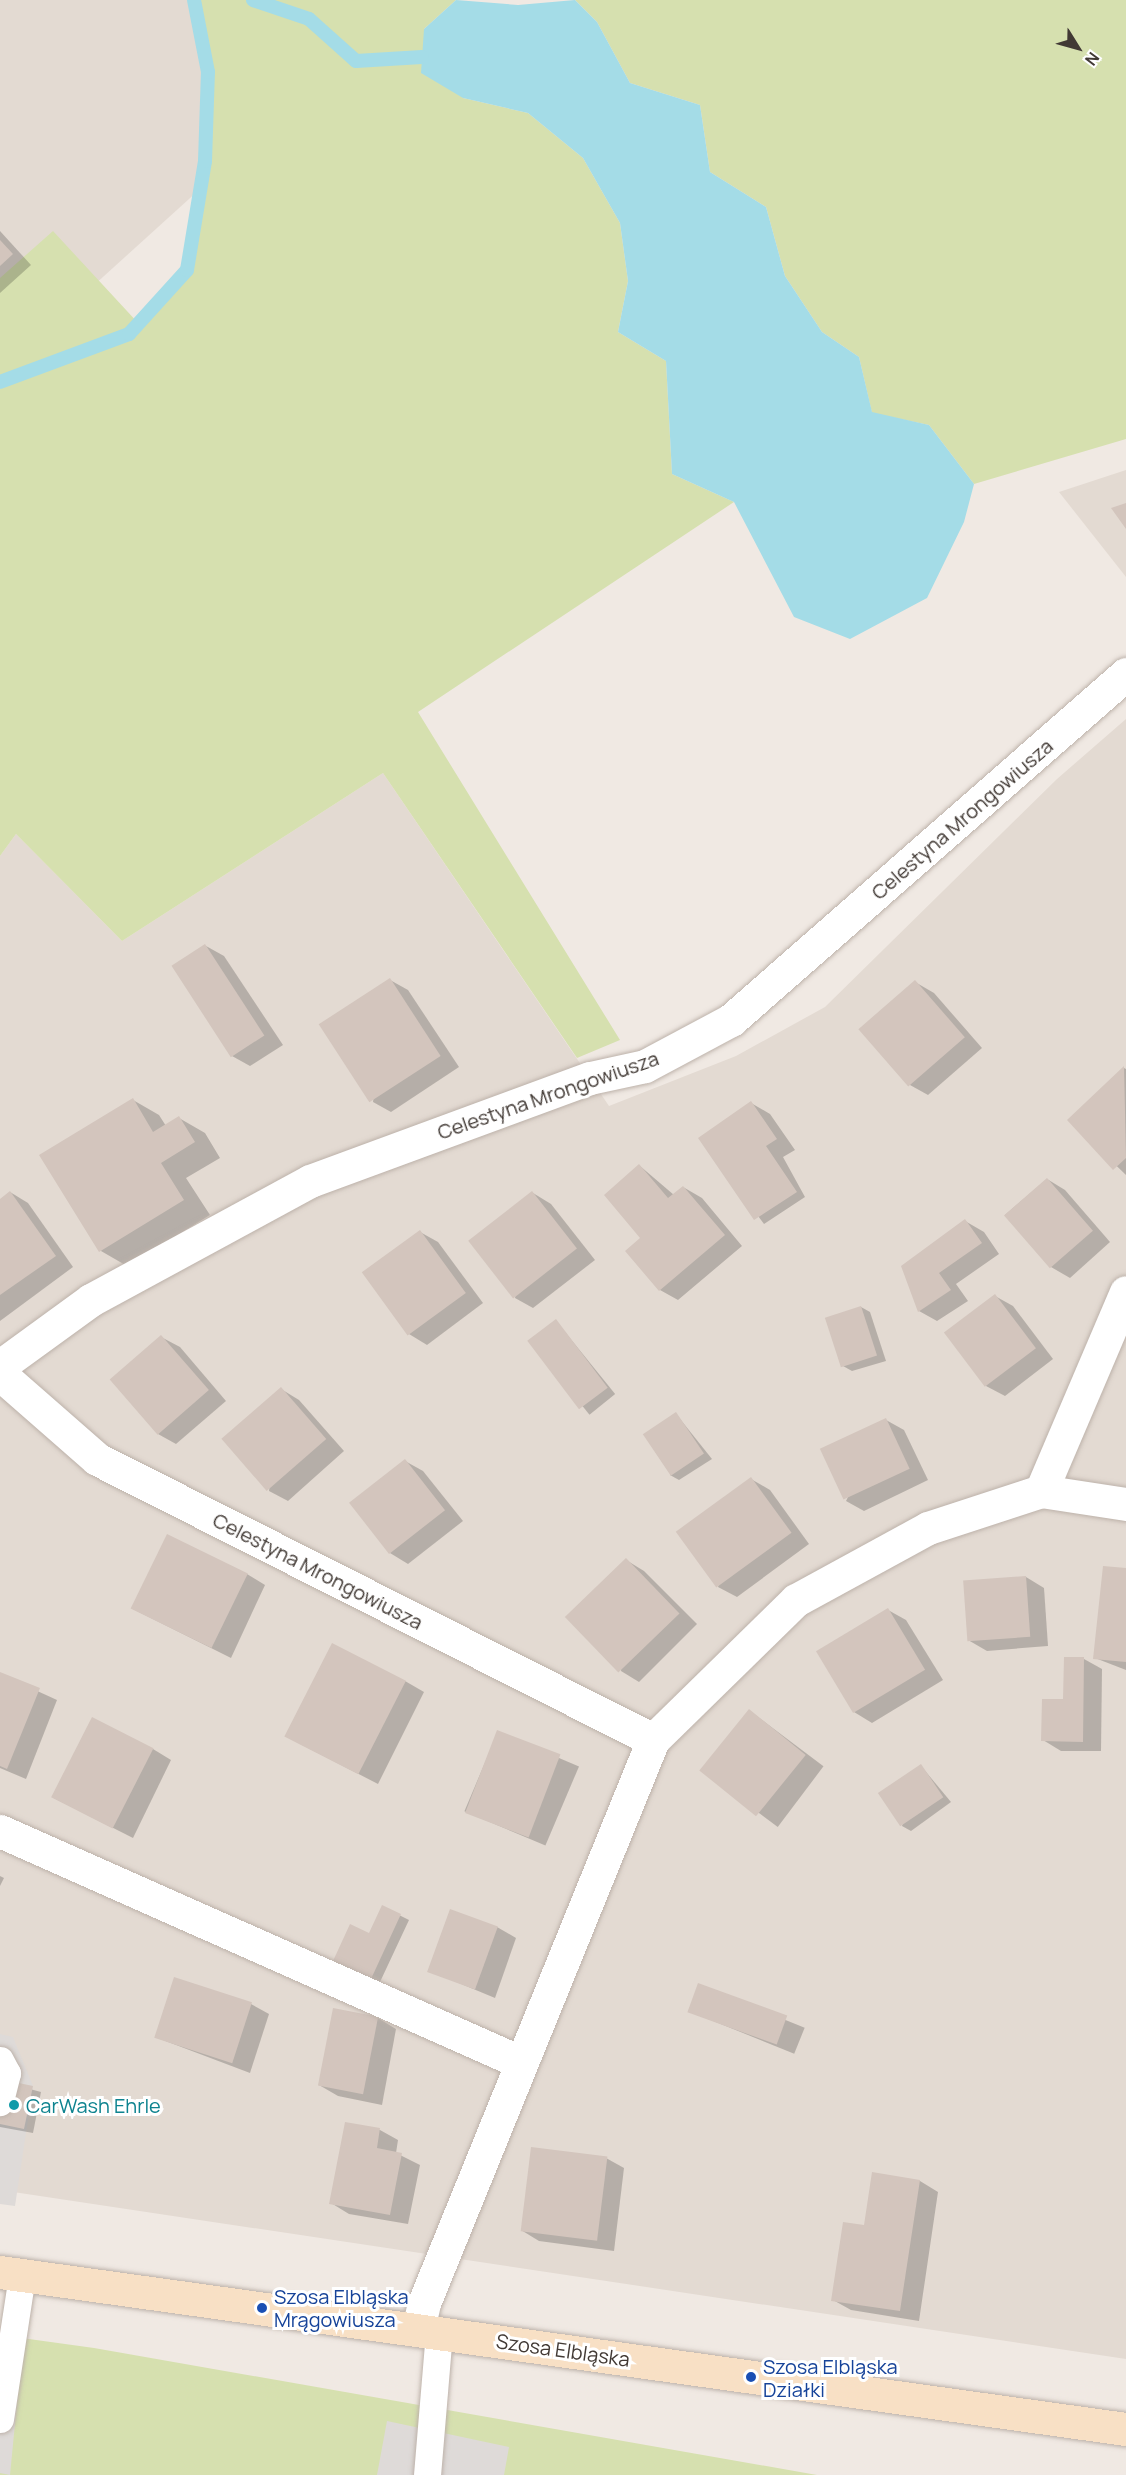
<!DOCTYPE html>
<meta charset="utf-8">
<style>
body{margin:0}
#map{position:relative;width:1126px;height:2475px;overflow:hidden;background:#f0e9e3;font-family:Manrope,sans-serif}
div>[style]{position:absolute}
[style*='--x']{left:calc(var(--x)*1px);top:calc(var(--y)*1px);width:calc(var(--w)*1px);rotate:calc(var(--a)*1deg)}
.residential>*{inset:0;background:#e3dad2}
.green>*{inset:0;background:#d6e0af}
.parking>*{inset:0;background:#dedad8}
.water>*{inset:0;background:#a4dce7}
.shadow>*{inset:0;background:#0003;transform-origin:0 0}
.stream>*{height:14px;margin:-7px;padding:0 7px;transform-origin:7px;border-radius:7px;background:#a4dce7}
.building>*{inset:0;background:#d3c5bd;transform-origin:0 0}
.roads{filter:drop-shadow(0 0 2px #bdb2aa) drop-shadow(0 0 2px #bdb2aa)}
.service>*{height:27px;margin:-13.5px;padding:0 13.5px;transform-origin:13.5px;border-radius:13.5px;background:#fff}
.minor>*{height:33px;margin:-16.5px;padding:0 16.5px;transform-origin:16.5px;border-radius:16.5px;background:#fff}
.secondary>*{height:33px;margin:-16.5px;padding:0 16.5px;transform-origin:16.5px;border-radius:16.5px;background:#f8e0c5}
.dots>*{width:16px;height:16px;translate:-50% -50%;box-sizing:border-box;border:3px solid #fff;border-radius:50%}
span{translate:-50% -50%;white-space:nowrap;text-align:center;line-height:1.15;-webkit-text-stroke:6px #fff;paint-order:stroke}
.street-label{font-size:20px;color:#413934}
.culture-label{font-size:20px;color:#0d838f}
.left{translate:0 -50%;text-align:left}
.transit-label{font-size:20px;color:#164399}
.north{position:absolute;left:1048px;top:18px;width:60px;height:60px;-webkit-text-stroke:4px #fff;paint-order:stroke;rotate:127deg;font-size:16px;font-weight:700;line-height:24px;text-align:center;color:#413934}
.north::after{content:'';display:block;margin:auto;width:21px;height:27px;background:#413934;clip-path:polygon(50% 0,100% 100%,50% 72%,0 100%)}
</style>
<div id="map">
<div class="residential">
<i style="clip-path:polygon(0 0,226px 0,221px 170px,82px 296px,0 278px)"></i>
<i style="clip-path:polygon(1126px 470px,1126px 577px,1059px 492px)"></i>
<i style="clip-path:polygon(1126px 719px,1126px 2359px,0 2190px,0 856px,16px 834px,122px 941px,383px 773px,609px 1106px,736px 1056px,825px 1007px,1057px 779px)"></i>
</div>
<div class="green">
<i style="clip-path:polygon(194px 0,456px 0,424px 29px,463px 98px,528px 113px,583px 158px,620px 223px,628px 281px,618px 332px,666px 361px,672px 474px,734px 502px,418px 712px,620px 1040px,577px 1058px,383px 773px,122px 941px,16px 834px,0 856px,0 278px,53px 231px,139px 324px,187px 270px,205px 161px,208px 72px)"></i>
<i style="clip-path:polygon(575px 0,1126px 0,1126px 439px,974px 484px,929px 425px,872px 413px,859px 357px,822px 332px,785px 276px,766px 207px,710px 172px,700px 105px,630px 83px,597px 22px)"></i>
<i style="clip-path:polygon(0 2335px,94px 2348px,817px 2475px,0 2475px)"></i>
</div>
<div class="parking">
<i style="clip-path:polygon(0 2034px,13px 2037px,33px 2086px,15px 2206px,0 2204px)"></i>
<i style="clip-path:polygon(0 2360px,21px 2362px,10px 2475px,0 2473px)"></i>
<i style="clip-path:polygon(387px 2421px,509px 2447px,504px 2475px,377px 2475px)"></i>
</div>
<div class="water">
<i style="clip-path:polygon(456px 0,518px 5px,575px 0,597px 22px,630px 83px,700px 105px,710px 172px,766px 207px,785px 276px,822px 332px,859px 357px,872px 412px,929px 425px,974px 484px,964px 522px,927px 598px,850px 639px,794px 617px,734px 502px,672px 474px,666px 361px,618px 332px,628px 281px,620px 223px,583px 158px,528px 113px,463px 98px,421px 73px,424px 29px)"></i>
</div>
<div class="shadow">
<i style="clip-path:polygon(0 231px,31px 265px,0 293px)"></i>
<i style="clip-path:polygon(206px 946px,224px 956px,283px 1045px,250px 1066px,232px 1056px)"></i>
<i style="clip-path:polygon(390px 980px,408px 990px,459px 1067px,391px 1112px,373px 1102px)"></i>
<i style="clip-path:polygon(915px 982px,934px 993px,982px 1048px,928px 1095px,910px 1085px)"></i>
<i style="clip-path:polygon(1124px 1068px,1126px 1069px,1126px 1175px,1069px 1120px)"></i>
<i style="clip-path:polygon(133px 1100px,159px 1115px,166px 1126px,179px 1118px,205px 1133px,220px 1158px,186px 1178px,210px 1215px,127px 1266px,101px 1251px)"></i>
<i style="clip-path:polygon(751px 1103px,770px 1114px,795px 1150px,783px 1157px,805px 1197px,764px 1224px,700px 1138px)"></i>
<i style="clip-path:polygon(640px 1166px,674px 1195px,683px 1187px,702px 1198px,742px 1246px,678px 1300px,660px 1290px)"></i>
<i style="clip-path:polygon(1047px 1179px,1065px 1190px,1110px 1242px,1070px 1278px,1051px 1267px,1005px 1215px)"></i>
<i style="clip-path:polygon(10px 1192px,28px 1203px,73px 1267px,0 1321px,0 1200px)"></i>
<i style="clip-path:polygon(533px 1193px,551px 1204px,595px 1260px,533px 1308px,515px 1298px)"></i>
<i style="clip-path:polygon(965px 1221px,984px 1232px,999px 1254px,956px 1284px,968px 1301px,937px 1321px,919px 1311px)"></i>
<i style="clip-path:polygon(420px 1232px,438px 1242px,483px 1303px,427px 1345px,409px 1334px)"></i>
<i style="clip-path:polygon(995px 1296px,1013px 1306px,1053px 1359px,1005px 1396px,986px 1386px)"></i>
<i style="clip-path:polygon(861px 1307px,870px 1312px,886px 1361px,852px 1371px,843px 1366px)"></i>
<i style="left:556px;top:1321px;width:94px;height:33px;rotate:51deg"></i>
<i style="clip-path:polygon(161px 1337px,180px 1347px,226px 1401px,176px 1444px,158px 1434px)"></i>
<i style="clip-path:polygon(281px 1389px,299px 1400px,344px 1451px,288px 1501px,269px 1491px)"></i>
<i style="clip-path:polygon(676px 1414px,712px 1459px,679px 1480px,670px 1475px)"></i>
<i style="clip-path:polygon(886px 1420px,904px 1430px,928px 1480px,864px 1511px,846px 1501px)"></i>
<i style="clip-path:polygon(405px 1461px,423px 1471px,463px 1521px,408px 1564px,390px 1553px)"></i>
<i style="clip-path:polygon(751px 1479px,770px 1490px,809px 1544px,737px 1597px,718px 1587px)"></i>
<i style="clip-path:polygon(626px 1560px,644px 1571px,697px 1624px,639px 1682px,621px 1671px)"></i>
<i style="clip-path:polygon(1126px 1570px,1126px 1670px,1095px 1658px)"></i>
<i style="clip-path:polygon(247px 1574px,265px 1585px,231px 1658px,133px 1609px)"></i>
<i style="clip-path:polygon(1026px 1577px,1044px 1588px,1048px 1646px,987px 1651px,968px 1640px)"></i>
<i style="clip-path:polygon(888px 1610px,906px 1620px,943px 1680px,872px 1723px,854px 1712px)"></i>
<i style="clip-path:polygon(1084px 1659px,1102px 1669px,1101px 1751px,1061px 1751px,1043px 1740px)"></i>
<i style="clip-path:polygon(0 1674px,57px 1700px,26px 1779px,0 1768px)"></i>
<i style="clip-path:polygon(405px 1681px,424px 1692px,378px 1784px,287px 1737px)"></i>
<i style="left:750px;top:1711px;width:92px;height:76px;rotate:37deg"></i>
<i style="left:498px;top:1732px;width:88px;height:86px;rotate:23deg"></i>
<i style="clip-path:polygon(153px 1749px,171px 1760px,133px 1838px,54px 1798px)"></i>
<i style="clip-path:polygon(921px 1766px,951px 1802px,911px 1831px,902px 1826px)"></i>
<i style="clip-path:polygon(0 1876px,4px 1878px,0 1886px)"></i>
<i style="clip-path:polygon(383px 1907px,409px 1920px,380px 1982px,344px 1966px,369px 1935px)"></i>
<i style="clip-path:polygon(497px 1927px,516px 1938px,495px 1998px,430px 1971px)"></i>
<i style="left:699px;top:1985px;width:114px;height:28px;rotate:22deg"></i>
<i style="clip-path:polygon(251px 2004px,269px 2014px,250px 2073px,155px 2037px)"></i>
<i style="clip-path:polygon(334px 2010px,378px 2018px,396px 2029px,382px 2105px,338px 2096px,319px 2085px)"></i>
<i style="clip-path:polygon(0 2081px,41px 2092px,33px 2133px,0 2127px)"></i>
<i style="clip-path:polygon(346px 2123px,380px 2130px,398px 2140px,396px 2153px,420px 2165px,408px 2224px,349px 2214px,331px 2203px)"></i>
<i style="clip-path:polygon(606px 2158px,624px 2168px,614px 2251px,539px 2241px,521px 2230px)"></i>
<i style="clip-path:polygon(873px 2174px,920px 2181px,938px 2192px,919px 2321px,851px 2310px,833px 2300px,865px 2227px)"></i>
</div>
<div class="stream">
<i style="--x:253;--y:0;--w:59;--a:18.7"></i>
<i style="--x:309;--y:19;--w:63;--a:41.8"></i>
<i style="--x:356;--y:61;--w:66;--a:-3.5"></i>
<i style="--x:0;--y:382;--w:138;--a:-20.4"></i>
<i style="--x:129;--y:334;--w:86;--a:-47.8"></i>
<i style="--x:187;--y:270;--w:110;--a:-80.6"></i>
<i style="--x:205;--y:161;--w:89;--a:-88.1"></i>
<i style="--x:208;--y:72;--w:73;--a:-101"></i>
</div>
<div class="building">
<i style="clip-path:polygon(0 240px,13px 254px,0 266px)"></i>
<i style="clip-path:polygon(1126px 503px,1126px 529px,1111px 508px)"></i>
<i style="left:205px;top:944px;width:109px;height:40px;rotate:57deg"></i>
<i style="left:390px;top:978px;width:93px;height:85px;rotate:57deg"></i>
<i style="left:915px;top:980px;width:76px;height:75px;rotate:49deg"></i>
<i style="clip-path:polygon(1124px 1066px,1126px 1158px,1113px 1170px,1067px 1120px)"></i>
<i style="clip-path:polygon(133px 1098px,153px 1132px,179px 1116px,195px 1142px,161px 1163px,184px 1200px,99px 1252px,39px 1155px)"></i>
<i style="clip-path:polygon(751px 1101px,777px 1139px,766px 1146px,797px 1192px,754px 1220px,698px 1138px)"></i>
<i style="clip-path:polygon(639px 1164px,668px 1198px,683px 1186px,725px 1235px,659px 1291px,625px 1251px,640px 1238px,604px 1195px)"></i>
<i style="left:1047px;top:1178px;width:70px;height:57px;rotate:49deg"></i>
<i style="clip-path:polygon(10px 1191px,56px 1256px,0 1295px,0 1199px)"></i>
<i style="left:532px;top:1191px;width:73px;height:81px;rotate:52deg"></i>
<i style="clip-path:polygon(965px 1219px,982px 1243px,939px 1273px,951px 1290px,918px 1312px,901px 1266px)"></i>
<i style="left:420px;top:1230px;width:78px;height:72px;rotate:54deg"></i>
<i style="left:995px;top:1294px;width:68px;height:64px;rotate:53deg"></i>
<i style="left:861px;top:1306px;width:52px;height:38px;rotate:72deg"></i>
<i style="left:556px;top:1319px;width:86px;height:36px;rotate:53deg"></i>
<i style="left:161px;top:1335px;width:73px;height:68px;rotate:49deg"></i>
<i style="left:281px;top:1387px;width:69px;height:79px;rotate:49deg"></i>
<i style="left:676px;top:1412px;width:50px;height:40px;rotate:56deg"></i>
<i style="left:886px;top:1418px;width:56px;height:73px;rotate:65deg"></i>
<i style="left:405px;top:1459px;width:65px;height:71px;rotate:52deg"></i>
<i style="left:751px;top:1477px;width:69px;height:93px;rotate:54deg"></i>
<i style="left:167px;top:1534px;width:90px;height:83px;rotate:26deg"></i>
<i style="left:626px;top:1558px;width:77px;height:85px;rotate:46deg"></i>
<i style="clip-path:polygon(1103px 1566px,1126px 1568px,1126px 1662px,1093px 1659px)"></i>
<i style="left:1026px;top:1576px;width:61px;height:63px;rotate:86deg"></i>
<i style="left:888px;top:1608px;width:72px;height:84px;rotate:59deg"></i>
<i style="left:332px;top:1643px;width:83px;height:105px;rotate:27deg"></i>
<i style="clip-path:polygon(1064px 1657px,1084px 1657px,1083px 1742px,1041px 1741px,1042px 1699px,1063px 1699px)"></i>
<i style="clip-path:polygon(0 1672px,40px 1688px,7px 1769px,0 1766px)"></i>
<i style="left:749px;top:1709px;width:73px;height:79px;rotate:39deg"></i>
<i style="left:92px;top:1717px;width:69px;height:90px;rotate:27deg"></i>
<i style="left:497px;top:1730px;width:68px;height:89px;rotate:21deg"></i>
<i style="left:921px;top:1764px;width:40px;height:52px;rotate:56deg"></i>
<i style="clip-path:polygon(382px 1905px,401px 1914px,371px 1979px,333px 1961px,350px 1924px,369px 1933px)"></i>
<i style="left:450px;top:1909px;width:51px;height:67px;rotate:20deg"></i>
<i style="left:174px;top:1977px;width:82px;height:64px;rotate:18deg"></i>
<i style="left:698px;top:1983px;width:95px;height:31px;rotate:20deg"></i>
<i style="left:333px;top:2008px;width:46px;height:79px;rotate:11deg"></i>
<i style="clip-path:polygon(0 2079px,33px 2086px,24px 2129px,0 2124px)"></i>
<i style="clip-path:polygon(345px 2122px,380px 2128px,377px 2148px,402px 2153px,390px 2215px,329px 2204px)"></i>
<i style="left:531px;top:2147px;width:77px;height:85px;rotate:7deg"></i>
<i style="clip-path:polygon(872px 2172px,920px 2180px,900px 2311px,831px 2301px,843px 2222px,864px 2225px)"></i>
</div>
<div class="roads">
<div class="service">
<i style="--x:0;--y:2060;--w:15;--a:62"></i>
<i style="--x:7;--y:2073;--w:30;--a:104"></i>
<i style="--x:0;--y:2419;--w:146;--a:-81.3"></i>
<i style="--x:427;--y:2475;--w:143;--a:-85.2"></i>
</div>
<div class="minor">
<i style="--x:0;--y:1366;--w:112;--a:-36"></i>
<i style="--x:91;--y:1300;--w:249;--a:-28.5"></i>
<i style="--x:310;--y:1181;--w:298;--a:-20.2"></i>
<i style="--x:590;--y:1078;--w:56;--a:-12.3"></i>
<i style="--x:645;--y:1066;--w:98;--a:-28.1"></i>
<i style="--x:731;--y:1020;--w:525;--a:-41.22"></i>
<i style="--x:0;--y:1374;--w:129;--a:41.2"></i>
<i style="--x:97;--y:1459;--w:623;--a:26.81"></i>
<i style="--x:1041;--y:1491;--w:216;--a:-66.9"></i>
<i style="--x:0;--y:1831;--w:569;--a:23.95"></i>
<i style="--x:418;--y:2329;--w:27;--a:-77"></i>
<i style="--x:424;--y:2303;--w:608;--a:-67.87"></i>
<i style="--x:653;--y:1740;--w:200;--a:-44.4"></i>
<i style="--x:796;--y:1600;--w:150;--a:-28.6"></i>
<i style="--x:928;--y:1528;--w:119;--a:-18.1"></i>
<i style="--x:1041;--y:1491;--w:86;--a:8.7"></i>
</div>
<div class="secondary">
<i style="--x:0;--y:2272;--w:1137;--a:7.94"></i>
</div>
</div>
<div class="dots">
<i style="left:14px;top:2105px;background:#0f9aa8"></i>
<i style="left:262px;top:2308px;background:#1a4fb4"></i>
<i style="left:751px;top:2377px;background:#1a4fb4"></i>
</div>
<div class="street-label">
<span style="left:962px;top:819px;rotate:-41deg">Celestyna Mrongowiusza</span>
<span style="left:548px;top:1095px;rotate:-19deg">Celestyna Mrongowiusza</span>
<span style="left:318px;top:1571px;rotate:27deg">Celestyna Mrongowiusza</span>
<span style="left:563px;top:2350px;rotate:8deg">Szosa Elbląska</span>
</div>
<div class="culture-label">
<span class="left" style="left:26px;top:2105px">CarWash Ehrle</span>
</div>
<div class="transit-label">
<span class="left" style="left:274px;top:2308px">Szosa Elbląska<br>Mrągowiusza</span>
<span class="left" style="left:763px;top:2378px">Szosa Elbląska<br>Działki</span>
</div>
<div class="north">N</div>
</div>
